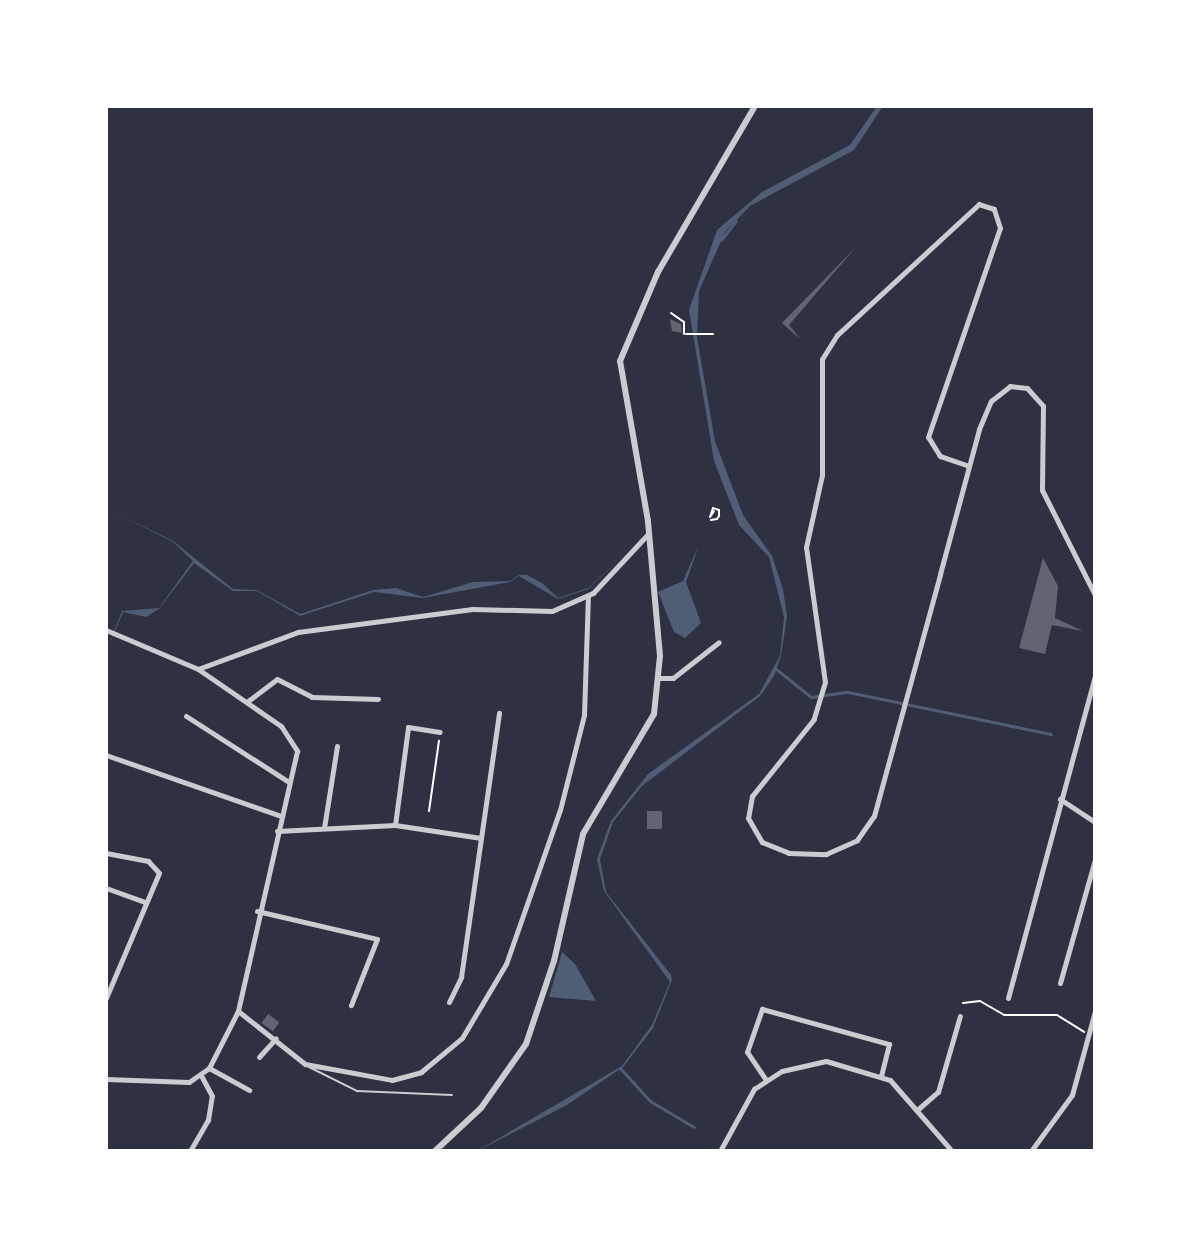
<!DOCTYPE html>
<style>
body{margin:0}
#map{position:relative;width:1201px;height:1257px;overflow:hidden;background:#2d3142;font-family:Cabin,sans-serif}
div>[style]{position:absolute}
[style*='--x']{left:calc(var(--x)*1px);top:calc(var(--y)*1px);width:calc(var(--w)*1px);rotate:calc(var(--a)*1deg)}
.water>*{inset:0;background:#4f5d75}
.stream>*{height:3px;margin:-1.5px;padding:0 1.5px;transform-origin:1.5px;border-radius:1.5px;background:#4f5d75}
.building>*{inset:0;background:#626471;transform-origin:0 0}
.path>*{height:2px;margin:-1px;padding:0 1px;transform-origin:1px;border-radius:1px;background:#fff}
.service>*{height:2px;margin:-1px;padding:0 1px;transform-origin:1px;border-radius:1px;background:#caccd0}
.minor>*{height:5px;margin:-2.5px;padding:0 2.5px;transform-origin:2.5px;border-radius:2.5px;background:#caccd0}
.tertiary>*{height:6px;margin:-3px;padding:0 3px;transform-origin:3px;border-radius:3px;background:#caccd0}
span{translate:-50% -50%;white-space:nowrap;text-align:center;line-height:1.15;-webkit-text-stroke:6px #fff;paint-order:stroke}
.frame{position:absolute;inset:0;border:108px solid #fff;pointer-events:none}
</style>
<div id="map">
<div class="water">
<i style="clip-path:polygon(877px 106px,883px 106px,854px 150px,750px 206px,725px 232px,699px 291px,697px 337px,715px 441px,743px 515px,772px 556px,783px 589px,787px 616px,781px 656px,774px 676px,760px 696px,642px 786px,613px 822px,600px 859px,606px 892px,671px 975px,672px 980px,653px 1028px,623px 1067px,567px 1105px,477px 1151px,622px 1066px,652px 1025px,670px 982px,604px 891px,597px 859px,611px 821px,648px 774px,759px 694px,780px 656px,784px 617px,769px 557px,739px 525px,714px 461px,689px 310px,717px 230px,762px 192px,850px 145px)"></i>
<i style="clip-path:polygon(106px 508px,173px 541px,233px 589px,257px 590px,300px 614px,373px 590px,396px 588px,423px 597px,473px 582px,510px 581px,519px 575px,527px 575px,542px 583px,558px 598px,588px 588px,621px 558px,588px 589px,558px 599px,519px 576px,510px 582px,423px 598px,374px 592px,300px 616px,257px 591px,233px 591px,194px 563px,159px 609px,146px 617px,123px 612px,106px 652px,122px 611px,159px 608px,193px 561px,173px 542px)"></i>
<i style="clip-path:polygon(699px 545px,686px 582px,701px 623px,685px 638px,674px 632px,658px 592px,683px 581px)"></i>
<i style="clip-path:polygon(562px 952px,575px 964px,596px 1001px,549px 997px)"></i>
</div>
<div class="stream">
<i style="--x:721;--y:240;--w:24;--a:-52"></i>
<i style="--x:776;--y:669;--w:45;--a:38.7"></i>
<i style="--x:811;--y:697;--w:37;--a:-8"></i>
<i style="--x:848;--y:692;--w:207;--a:11.7"></i>
<i style="--x:620;--y:1068;--w:45;--a:47.7"></i>
<i style="--x:650;--y:1101;--w:51;--a:30.6"></i>
</div>
<div class="building">
<i style="clip-path:polygon(856px 247px,789px 325px,801px 340px,782px 323px)"></i>
<i style="clip-path:polygon(670px 319px,681px 324px,682px 333px,672px 331px)"></i>
<i style="clip-path:polygon(1043px 558px,1058px 586px,1055px 618px,1083px 631px,1052px 625px,1045px 654px,1019px 648px)"></i>
<i style="left:647px;top:811px;width:15px;height:18px"></i>
<i style="left:268px;top:1014px;width:14px;height:11px;rotate:36deg"></i>
</div>
<div class="path">
<i style="--x:671;--y:313;--w:16;--a:35"></i>
<i style="--x:684;--y:322;--w:12;--a:90"></i>
<i style="--x:686;--y:334;--w:27;--a:0"></i>
<i style="--x:711;--y:520;--w:6;--a:-9"></i>
<i style="--x:717;--y:519;--w:4;--a:-56"></i>
<i style="--x:719;--y:516;--w:6;--a:-90"></i>
<i style="--x:719;--y:510;--w:6;--a:-162"></i>
<i style="--x:713;--y:508;--w:9;--a:108"></i>
<i style="--x:710;--y:517;--w:7;--a:-56"></i>
<i style="--x:429;--y:811;--w:71;--a:-81.9"></i>
<i style="--x:963;--y:1003;--w:17;--a:-7"></i>
<i style="--x:980;--y:1001;--w:28;--a:30"></i>
<i style="--x:1004;--y:1015;--w:53;--a:0"></i>
<i style="--x:1057;--y:1015;--w:32;--a:32"></i>
</div>
<div class="service">
<i style="--x:309;--y:1067;--w:54;--a:26.6"></i>
<i style="--x:357;--y:1091;--w:95;--a:2.4"></i>
</div>
<div class="minor">
<i style="--x:969;--y:466;--w:31;--a:-161"></i>
<i style="--x:940;--y:456;--w:22;--a:-122"></i>
<i style="--x:928;--y:437;--w:221;--a:-71"></i>
<i style="--x:1000;--y:228;--w:20;--a:-108"></i>
<i style="--x:994;--y:209;--w:16;--a:-162"></i>
<i style="--x:979;--y:204;--w:193;--a:137.3"></i>
<i style="--x:837;--y:335;--w:28;--a:122"></i>
<i style="--x:822;--y:359;--w:116;--a:90"></i>
<i style="--x:822;--y:475;--w:74;--a:102.5"></i>
<i style="--x:806;--y:547;--w:136;--a:82"></i>
<i style="--x:825;--y:682;--w:39;--a:107"></i>
<i style="--x:814;--y:719;--w:99;--a:128.8"></i>
<i style="--x:752;--y:796;--w:22;--a:100"></i>
<i style="--x:748;--y:818;--w:28;--a:60"></i>
<i style="--x:762;--y:842;--w:29;--a:22"></i>
<i style="--x:789;--y:853;--w:37;--a:2"></i>
<i style="--x:826;--y:854;--w:34;--a:-24"></i>
<i style="--x:857;--y:840;--w:29;--a:-55"></i>
<i style="--x:874;--y:816;--w:251;--a:-74.7"></i>
<i style="--x:940;--y:574;--w:150;--a:-74.9"></i>
<i style="--x:979;--y:429;--w:30;--a:-67"></i>
<i style="--x:991;--y:401;--w:24;--a:-38"></i>
<i style="--x:1010;--y:386;--w:17;--a:7"></i>
<i style="--x:1027;--y:388;--w:24;--a:48"></i>
<i style="--x:1043;--y:406;--w:84;--a:90.7"></i>
<i style="--x:1042;--y:490;--w:118;--a:63.2"></i>
<i style="--x:106;--y:630;--w:100;--a:23"></i>
<i style="--x:198;--y:669;--w:101;--a:34.5"></i>
<i style="--x:281;--y:726;--w:30;--a:57"></i>
<i style="--x:297;--y:751;--w:267;--a:102.8"></i>
<i style="--x:238;--y:1011;--w:64;--a:117"></i>
<i style="--x:209;--y:1068;--w:24;--a:145"></i>
<i style="--x:189;--y:1082;--w:83;--a:-177.9"></i>
<i style="--x:198;--y:669;--w:107;--a:-20.3"></i>
<i style="--x:298;--y:632;--w:176;--a:-7.5"></i>
<i style="--x:472;--y:609;--w:80;--a:1.4"></i>
<i style="--x:552;--y:611;--w:45;--a:-23.7"></i>
<i style="--x:593;--y:593;--w:82;--a:-47"></i>
<i style="--x:660;--y:678;--w:13;--a:0"></i>
<i style="--x:673;--y:678;--w:58;--a:-38"></i>
<i style="--x:248;--y:701;--w:36;--a:-37"></i>
<i style="--x:277;--y:679;--w:39;--a:27"></i>
<i style="--x:312;--y:697;--w:66;--a:1.7"></i>
<i style="--x:186;--y:716;--w:122;--a:32.7"></i>
<i style="--x:106;--y:755;--w:185;--a:19.2"></i>
<i style="--x:1060;--y:799;--w:42;--a:33.3"></i>
<i style="--x:395;--y:825;--w:87;--a:8.6"></i>
<i style="--x:324;--y:828;--w:83;--a:-81"></i>
<i style="--x:277;--y:831;--w:118;--a:-2.9"></i>
<i style="--x:395;--y:825;--w:99;--a:-82.4"></i>
<i style="--x:408;--y:727;--w:32;--a:9"></i>
<i style="--x:106;--y:853;--w:43;--a:10.8"></i>
<i style="--x:148;--y:861;--w:16;--a:47"></i>
<i style="--x:159;--y:873;--w:136;--a:113"></i>
<i style="--x:106;--y:888;--w:41;--a:19.7"></i>
<i style="--x:257;--y:911;--w:123;--a:13.1"></i>
<i style="--x:377;--y:939;--w:71;--a:111.5"></i>
<i style="--x:1060;--y:983;--w:129;--a:-74.2"></i>
<i style="--x:1008;--y:998;--w:335;--a:-74.9"></i>
<i style="--x:449;--y:1002;--w:28;--a:-64"></i>
<i style="--x:461;--y:977;--w:267;--a:-81.8"></i>
<i style="--x:238;--y:1011;--w:85;--a:38.3"></i>
<i style="--x:305;--y:1064;--w:88;--a:10.4"></i>
<i style="--x:392;--y:1080;--w:30;--a:-15"></i>
<i style="--x:421;--y:1072;--w:53;--a:-39.7"></i>
<i style="--x:462;--y:1038;--w:86;--a:-59.3"></i>
<i style="--x:506;--y:964;--w:163;--a:-70.7"></i>
<i style="--x:560;--y:810;--w:98;--a:-75.8"></i>
<i style="--x:584;--y:715;--w:119;--a:-88.1"></i>
<i style="--x:259;--y:1057;--w:25;--a:-48"></i>
<i style="--x:209;--y:1068;--w:46;--a:28.8"></i>
<i style="--x:766;--y:1080;--w:34;--a:-124"></i>
<i style="--x:747;--y:1052;--w:46;--a:-70.8"></i>
<i style="--x:762;--y:1009;--w:132;--a:15.4"></i>
<i style="--x:889;--y:1044;--w:32;--a:104"></i>
<i style="--x:917;--y:1110;--w:28;--a:-41"></i>
<i style="--x:938;--y:1092;--w:79;--a:-73.9"></i>
<i style="--x:190;--y:1151;--w:36;--a:-60"></i>
<i style="--x:208;--y:1120;--w:24;--a:-81"></i>
<i style="--x:212;--y:1096;--w:21;--a:-118"></i>
<i style="--x:720;--y:1151;--w:71;--a:-61.3"></i>
<i style="--x:754;--y:1089;--w:33;--a:-33"></i>
<i style="--x:782;--y:1071;--w:45;--a:-12.8"></i>
<i style="--x:826;--y:1061;--w:67;--a:16.5"></i>
<i style="--x:890;--y:1080;--w:94;--a:48.9"></i>
<i style="--x:1031;--y:1151;--w:69;--a:-53.8"></i>
<i style="--x:1072;--y:1095;--w:87;--a:-74.7"></i>
</div>
<div class="tertiary">
<i style="--x:435;--y:1151;--w:63;--a:-43.1"></i>
<i style="--x:481;--y:1108;--w:78;--a:-54.9"></i>
<i style="--x:526;--y:1044;--w:88;--a:-71.4"></i>
<i style="--x:554;--y:961;--w:130;--a:-77.1"></i>
<i style="--x:583;--y:834;--w:139;--a:-59.4"></i>
<i style="--x:654;--y:714;--w:58;--a:-84.1"></i>
<i style="--x:660;--y:656;--w:136;--a:-95.1"></i>
<i style="--x:648;--y:521;--w:162;--a:-99.9"></i>
<i style="--x:620;--y:361;--w:97;--a:-66.9"></i>
<i style="--x:658;--y:272;--w:192;--a:-59.7"></i>
</div>
<div class="frame"></div>
</div>
